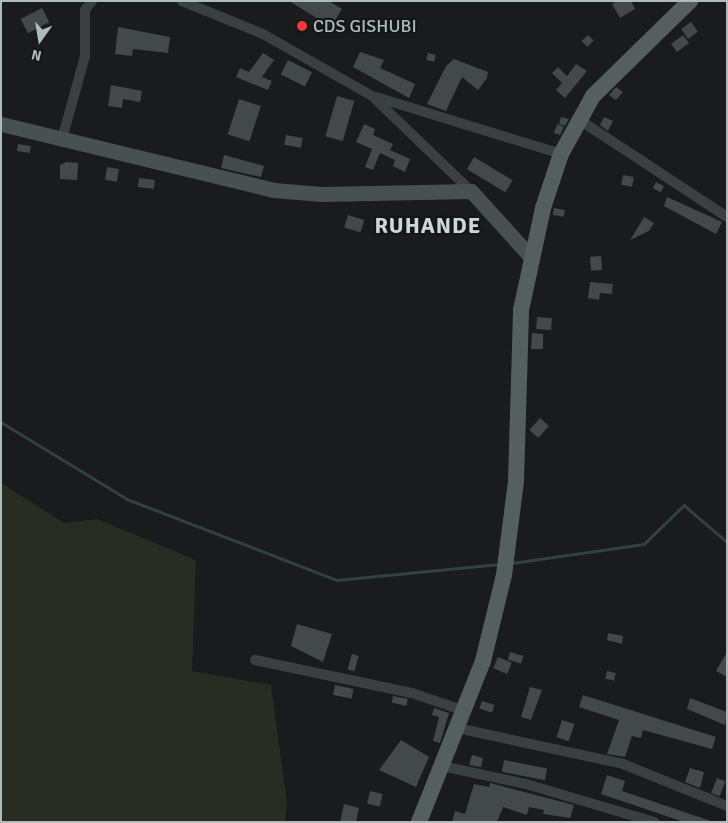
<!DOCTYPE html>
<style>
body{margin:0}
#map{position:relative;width:728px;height:823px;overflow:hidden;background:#191b1c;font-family:Signika,sans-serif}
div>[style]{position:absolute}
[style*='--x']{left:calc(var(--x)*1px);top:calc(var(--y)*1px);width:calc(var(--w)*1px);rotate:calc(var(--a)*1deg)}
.green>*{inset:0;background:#282c23}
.stream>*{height:2.5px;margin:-1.25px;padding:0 1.25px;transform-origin:1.25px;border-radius:1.25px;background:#31423e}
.building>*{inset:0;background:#434849;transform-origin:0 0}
.minor>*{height:10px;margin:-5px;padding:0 5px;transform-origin:5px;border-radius:5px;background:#3a4041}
.secondary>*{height:15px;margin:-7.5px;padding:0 7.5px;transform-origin:7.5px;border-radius:7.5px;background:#485051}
.primary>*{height:16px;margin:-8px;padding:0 8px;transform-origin:8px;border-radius:8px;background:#565f60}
.dots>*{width:14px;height:14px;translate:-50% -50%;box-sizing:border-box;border:2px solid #141617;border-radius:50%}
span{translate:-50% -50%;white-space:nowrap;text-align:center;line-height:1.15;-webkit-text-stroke:4.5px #141617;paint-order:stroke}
.poi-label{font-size:18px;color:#acbbbb}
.left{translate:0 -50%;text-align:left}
.district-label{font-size:22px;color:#cdd7d7;font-weight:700;letter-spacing:1px}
.frame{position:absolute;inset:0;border:2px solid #acbbbb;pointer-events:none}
.north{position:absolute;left:15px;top:15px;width:50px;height:50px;-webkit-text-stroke:4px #141617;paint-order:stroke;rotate:193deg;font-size:14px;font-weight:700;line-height:20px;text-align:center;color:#acbbbb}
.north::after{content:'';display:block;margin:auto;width:18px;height:22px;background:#acbbbb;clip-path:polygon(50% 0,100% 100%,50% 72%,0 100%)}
</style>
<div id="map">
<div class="green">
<i style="clip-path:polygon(1px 483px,64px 523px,97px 519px,196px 560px,192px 671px,271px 685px,287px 803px,285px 822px,1px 822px)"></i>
</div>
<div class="stream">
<i style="--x:1;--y:422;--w:148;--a:31.4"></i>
<i style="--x:127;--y:499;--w:225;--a:21.1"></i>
<i style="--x:337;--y:580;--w:163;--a:-5.6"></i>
<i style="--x:512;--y:563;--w:133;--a:-8.2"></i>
<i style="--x:644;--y:544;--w:56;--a:-44.3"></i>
<i style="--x:684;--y:505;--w:57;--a:40.7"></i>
</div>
<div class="building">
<i style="clip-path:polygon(289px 1px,329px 1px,342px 9px,331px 27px)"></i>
<i style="clip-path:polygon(617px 1px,631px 1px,635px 9px,620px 18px,612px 4px)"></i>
<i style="left:42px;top:8px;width:16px;height:24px;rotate:63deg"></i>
<i style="left:691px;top:22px;width:12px;height:12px;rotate:55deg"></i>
<i style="clip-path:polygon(118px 27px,170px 37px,168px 53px,133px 49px,132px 56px,115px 54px)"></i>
<i style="left:588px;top:35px;width:8px;height:9px;rotate:45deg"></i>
<i style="left:683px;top:35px;width:10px;height:15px;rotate:53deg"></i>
<i style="clip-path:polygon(360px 52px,384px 60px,380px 68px,415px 84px,409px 98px,353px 67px)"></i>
<i style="clip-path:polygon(263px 53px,274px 60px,262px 77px,272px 81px,268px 90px,236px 77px,240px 68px,249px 72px)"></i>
<i style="left:428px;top:53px;width:8px;height:7px;rotate:14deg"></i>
<i style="clip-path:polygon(454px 59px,488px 72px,487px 78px,478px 90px,462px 77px,446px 111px,427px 104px,446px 66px)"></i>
<i style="left:288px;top:60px;width:27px;height:16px;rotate:27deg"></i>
<i style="clip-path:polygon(576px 64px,587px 71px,565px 98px,556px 90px,562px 83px,552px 73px,558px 67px,567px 76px)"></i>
<i style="clip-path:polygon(111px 85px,142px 91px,140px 102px,123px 99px,122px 108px,108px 106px)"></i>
<i style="clip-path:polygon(616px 87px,623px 92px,616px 100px,609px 95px)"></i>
<i style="left:337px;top:96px;width:18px;height:42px;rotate:16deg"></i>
<i style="left:239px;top:99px;width:23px;height:37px;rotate:18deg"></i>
<i style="clip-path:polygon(561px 117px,569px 119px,565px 126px,559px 124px)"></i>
<i style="clip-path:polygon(604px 117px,613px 121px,608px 131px,600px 125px)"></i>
<i style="clip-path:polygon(364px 124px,375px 129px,373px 135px,393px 144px,390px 150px,410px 159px,405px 172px,393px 166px,395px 160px,380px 153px,373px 170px,365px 167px,372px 149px,356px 142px)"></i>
<i style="clip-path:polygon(557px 124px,564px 127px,560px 135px,554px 133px)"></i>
<i style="left:286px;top:135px;width:17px;height:10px;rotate:10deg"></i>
<i style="left:18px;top:144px;width:13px;height:7px;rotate:9deg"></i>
<i style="clip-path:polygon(224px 155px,264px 166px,261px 177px,221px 168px)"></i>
<i style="left:474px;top:157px;width:45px;height:14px;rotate:31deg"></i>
<i style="clip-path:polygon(67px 162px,78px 163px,77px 180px,60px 179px,60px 165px)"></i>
<i style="left:107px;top:167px;width:12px;height:13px;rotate:9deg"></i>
<i style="left:623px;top:175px;width:11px;height:10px;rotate:10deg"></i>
<i style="left:139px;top:178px;width:16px;height:9px;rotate:7deg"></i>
<i style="left:656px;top:182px;width:9px;height:7px;rotate:27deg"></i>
<i style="clip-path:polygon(667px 197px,722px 222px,716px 234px,664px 206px)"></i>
<i style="left:554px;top:208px;width:11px;height:7px;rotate:10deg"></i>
<i style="left:348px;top:215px;width:17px;height:13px;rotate:17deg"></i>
<i style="clip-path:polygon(644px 217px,654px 223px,649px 231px,630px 240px)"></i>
<i style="left:601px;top:256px;width:14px;height:11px;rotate:86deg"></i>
<i style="clip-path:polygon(590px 282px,613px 284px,612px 294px,600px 293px,599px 300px,588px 298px)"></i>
<i style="left:537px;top:317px;width:15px;height:12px;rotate:4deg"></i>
<i style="clip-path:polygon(532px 333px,543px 334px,543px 349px,531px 349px)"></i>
<i style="left:540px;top:418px;width:12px;height:16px;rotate:42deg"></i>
<i style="clip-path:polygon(297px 624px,332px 634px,323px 662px,291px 646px)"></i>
<i style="clip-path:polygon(608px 633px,623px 636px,622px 644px,607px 640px)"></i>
<i style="left:510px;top:652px;width:14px;height:8px;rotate:17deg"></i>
<i style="clip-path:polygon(727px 652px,727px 677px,716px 671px)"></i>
<i style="left:352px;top:654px;width:7px;height:16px;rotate:16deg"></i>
<i style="left:498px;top:657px;width:15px;height:12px;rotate:23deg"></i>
<i style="left:607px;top:671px;width:9px;height:8px;rotate:13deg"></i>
<i style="left:335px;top:685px;width:19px;height:10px;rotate:12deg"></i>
<i style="clip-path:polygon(530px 687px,542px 690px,531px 720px,521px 717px)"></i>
<i style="clip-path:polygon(583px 695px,716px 737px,712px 749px,643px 730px,641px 738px,632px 736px,625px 757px,607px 754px,619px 720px,579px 707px)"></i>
<i style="left:393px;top:696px;width:15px;height:7px;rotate:11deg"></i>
<i style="clip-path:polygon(690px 698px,727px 712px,725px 725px,687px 709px)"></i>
<i style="left:482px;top:701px;width:13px;height:8px;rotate:18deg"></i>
<i style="clip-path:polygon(434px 708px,449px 713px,440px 743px,433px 741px,439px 717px,432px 715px)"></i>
<i style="left:562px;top:720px;width:13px;height:18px;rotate:18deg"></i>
<i style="clip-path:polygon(401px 740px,429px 757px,416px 787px,379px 770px)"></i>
<i style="clip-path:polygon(472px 755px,483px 758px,481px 767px,469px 765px)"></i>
<i style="left:504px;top:760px;width:44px;height:12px;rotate:11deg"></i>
<i style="clip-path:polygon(690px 768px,704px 772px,700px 788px,685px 782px)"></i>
<i style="clip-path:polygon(607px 775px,625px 781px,622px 791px,714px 822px,684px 822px,601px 794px)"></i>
<i style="left:717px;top:778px;width:9px;height:16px;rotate:21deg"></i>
<i style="clip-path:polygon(490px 783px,574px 805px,570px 818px,543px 814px,544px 810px,529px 807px,527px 815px,503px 807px,497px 822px,452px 822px,455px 811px,465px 814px,474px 784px,489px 787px)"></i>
<i style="left:370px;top:791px;width:13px;height:13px;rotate:13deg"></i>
<i style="clip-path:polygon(344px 804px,359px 808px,356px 822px,340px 822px)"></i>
</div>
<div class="minor">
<i style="--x:182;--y:1;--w:87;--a:22.2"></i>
<i style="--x:263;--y:34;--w:125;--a:29.6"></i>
<i style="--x:372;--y:96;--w:137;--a:43.8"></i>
<i style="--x:376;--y:97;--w:194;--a:17.1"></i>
<i style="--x:578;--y:119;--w:178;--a:33.3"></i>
<i style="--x:62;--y:139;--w:86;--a:-74.5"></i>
<i style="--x:85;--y:56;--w:46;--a:-90"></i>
<i style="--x:85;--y:10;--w:11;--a:-52"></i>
<i style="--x:255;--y:660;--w:160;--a:11.9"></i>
<i style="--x:412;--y:693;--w:56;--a:18.8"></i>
<i style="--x:457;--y:728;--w:170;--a:12.2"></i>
<i style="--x:623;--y:764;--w:112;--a:22"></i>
<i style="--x:442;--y:766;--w:86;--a:12.1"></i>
<i style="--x:526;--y:784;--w:134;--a:16.5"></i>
</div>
<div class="secondary">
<i style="--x:1;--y:124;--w:280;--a:13.6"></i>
<i style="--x:273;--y:190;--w:49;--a:4.7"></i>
<i style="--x:322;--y:194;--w:149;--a:-1.2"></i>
<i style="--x:471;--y:191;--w:88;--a:47.8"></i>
</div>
<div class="primary">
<i style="--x:419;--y:822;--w:173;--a:-68.3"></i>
<i style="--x:483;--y:661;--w:89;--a:-76.3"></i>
<i style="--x:504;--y:575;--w:95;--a:-82.7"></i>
<i style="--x:516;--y:481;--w:171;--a:-88.3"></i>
<i style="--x:521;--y:310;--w:104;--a:-77.8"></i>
<i style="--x:543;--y:208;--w:57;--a:-71.6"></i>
<i style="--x:561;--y:154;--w:66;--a:-61.1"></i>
<i style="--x:593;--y:96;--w:136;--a:-44.4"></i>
</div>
<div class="dots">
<i style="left:302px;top:26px;background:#f33a3b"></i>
</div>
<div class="poi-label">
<span class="left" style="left:313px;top:26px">CDS GISHUBI</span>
</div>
<div class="district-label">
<span style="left:428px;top:226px">RUHANDE</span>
</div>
<div class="frame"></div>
<div class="north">N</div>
</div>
